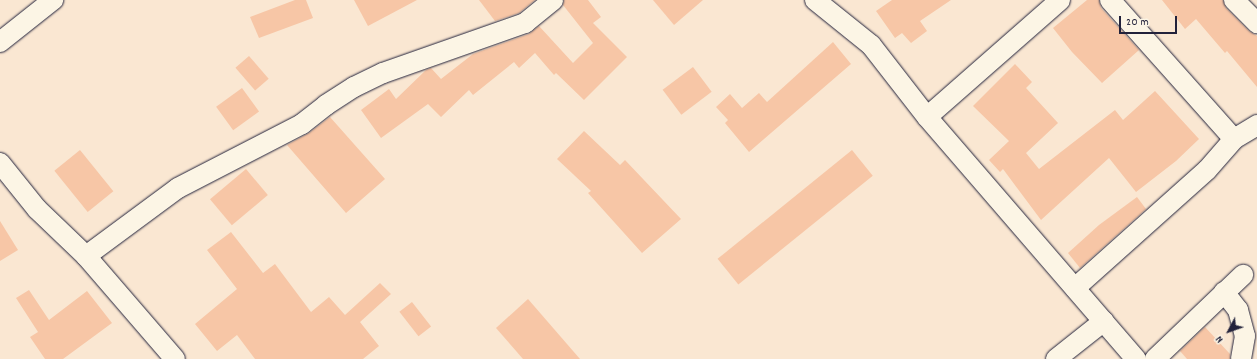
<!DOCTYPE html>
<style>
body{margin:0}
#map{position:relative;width:1257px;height:359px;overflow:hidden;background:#fae7d2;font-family:Dekko,sans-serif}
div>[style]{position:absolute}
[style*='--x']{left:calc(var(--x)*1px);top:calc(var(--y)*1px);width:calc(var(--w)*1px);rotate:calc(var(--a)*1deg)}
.building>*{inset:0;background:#f7c6a6;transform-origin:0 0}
.roads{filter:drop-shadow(0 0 1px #22223b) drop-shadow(0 0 1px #22223b)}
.minor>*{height:20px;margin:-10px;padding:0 10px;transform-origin:10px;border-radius:10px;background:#fcf5e5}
span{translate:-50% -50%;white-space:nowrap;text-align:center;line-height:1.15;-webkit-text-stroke:3.5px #fcf5e5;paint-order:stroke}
.north{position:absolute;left:1209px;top:311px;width:40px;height:40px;-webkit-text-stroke:3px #fcf5e5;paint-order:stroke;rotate:229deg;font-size:11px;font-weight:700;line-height:16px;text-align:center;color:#22223b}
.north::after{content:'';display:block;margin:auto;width:14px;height:18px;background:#22223b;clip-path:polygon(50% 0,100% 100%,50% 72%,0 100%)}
.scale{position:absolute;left:1119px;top:16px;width:58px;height:18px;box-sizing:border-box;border:2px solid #22223b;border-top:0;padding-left:5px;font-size:12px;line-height:14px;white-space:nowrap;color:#22223b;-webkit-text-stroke:3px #fcf5e5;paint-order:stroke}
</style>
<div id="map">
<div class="building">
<i style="clip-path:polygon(295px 0,306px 0,313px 18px,259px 38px,250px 17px)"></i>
<i style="clip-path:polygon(354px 0,417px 0,368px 26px)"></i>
<i style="clip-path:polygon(479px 0,535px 0,519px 13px,495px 21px)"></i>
<i style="clip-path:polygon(564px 0,588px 0,601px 17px,593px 23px,627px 57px,584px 100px,556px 73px,554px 75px,535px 53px,519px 68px,514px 62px,473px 95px,469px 90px,441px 117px,428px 104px,381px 138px,361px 110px,389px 89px,396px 99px,426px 70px,431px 68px,441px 79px,473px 54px,529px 34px,539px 26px,573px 63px,593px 43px,563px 5px)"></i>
<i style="clip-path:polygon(653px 0,703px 0,674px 25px)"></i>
<i style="clip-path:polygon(892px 0,951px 0,920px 21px,927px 31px,911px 43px,902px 33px,895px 38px,876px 11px)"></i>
<i style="clip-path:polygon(1087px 0,1099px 0,1101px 8px,1139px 50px,1102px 83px,1072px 52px,1053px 28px)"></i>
<i style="clip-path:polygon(1162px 0,1223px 0,1226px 8px,1249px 31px,1257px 36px,1257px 87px,1227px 51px,1225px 53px,1196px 19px,1185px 29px)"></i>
<i style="clip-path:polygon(833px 42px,851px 64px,749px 152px,725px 123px,728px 120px,716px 107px,730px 94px,742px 108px,759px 93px,767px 102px)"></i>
<i style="left:249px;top:56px;width:30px;height:18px;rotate:49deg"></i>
<i style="clip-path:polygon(1015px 64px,1032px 82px,1026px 88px,1058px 123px,1026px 153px,1039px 169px,1115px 110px,1123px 120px,1155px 91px,1199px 139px,1176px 161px,1136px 192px,1109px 158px,1041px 220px,1003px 169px,1000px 172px,989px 160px,1009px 141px,973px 106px)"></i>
<i style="left:693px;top:67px;width:31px;height:38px;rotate:53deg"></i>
<i style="left:242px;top:88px;width:29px;height:32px;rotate:54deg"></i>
<i style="clip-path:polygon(330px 117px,385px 179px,346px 213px,287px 145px,309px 133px)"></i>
<i style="clip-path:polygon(584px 131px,620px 165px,625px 160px,681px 219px,642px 253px,588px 193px,591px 191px,557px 159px)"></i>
<i style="left:80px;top:150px;width:53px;height:33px;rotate:51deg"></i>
<i style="left:852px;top:150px;width:33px;height:173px;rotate:51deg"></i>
<i style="left:246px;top:169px;width:34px;height:47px;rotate:50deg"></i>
<i style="clip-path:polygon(1137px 197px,1146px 209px,1080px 268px,1068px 253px,1099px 225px)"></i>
<i style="clip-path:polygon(0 221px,18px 250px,0 261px)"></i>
<i style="clip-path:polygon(231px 232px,263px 273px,275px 264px,311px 312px,329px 297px,345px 315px,380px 283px,391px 294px,360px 322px,379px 346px,363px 359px,255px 359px,237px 335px,217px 351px,195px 324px,237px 289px,207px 250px)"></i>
<i style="clip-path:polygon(29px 290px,49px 320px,87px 291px,112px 323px,63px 359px,45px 359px,30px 337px,38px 332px,16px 298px)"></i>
<i style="clip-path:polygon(528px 299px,580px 359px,523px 359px,496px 328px)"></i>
<i style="left:412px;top:302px;width:31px;height:16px;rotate:52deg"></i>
<i style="clip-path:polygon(1205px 327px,1230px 354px,1230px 359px,1187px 359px,1180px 351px)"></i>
</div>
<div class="roads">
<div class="minor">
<i style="--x:815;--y:0;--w:72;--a:38.8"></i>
<i style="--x:871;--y:45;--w:91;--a:52.1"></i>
<i style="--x:927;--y:117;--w:320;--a:49.2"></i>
<i style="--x:1110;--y:0;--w:186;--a:48.3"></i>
<i style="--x:1234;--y:0;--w:33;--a:45"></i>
<i style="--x:0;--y:42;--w:68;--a:-38.4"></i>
<i style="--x:927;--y:117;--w:177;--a:-41.3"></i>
<i style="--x:0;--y:163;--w:59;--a:51.2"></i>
<i style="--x:37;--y:209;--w:68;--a:43.8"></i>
<i style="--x:86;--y:256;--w:136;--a:49.2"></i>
<i style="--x:86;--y:256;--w:114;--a:-36.5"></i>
<i style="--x:178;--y:188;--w:140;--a:-27.3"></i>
<i style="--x:302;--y:124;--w:31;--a:-38"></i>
<i style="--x:326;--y:105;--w:33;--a:-33"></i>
<i style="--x:354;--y:87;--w:32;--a:-26"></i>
<i style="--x:383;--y:73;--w:151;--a:-19.4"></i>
<i style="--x:525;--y:23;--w:36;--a:-39"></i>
<i style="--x:1075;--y:288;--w:177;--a:-41.8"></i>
<i style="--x:1207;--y:170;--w:41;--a:-48.9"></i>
<i style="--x:1234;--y:139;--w:27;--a:-31"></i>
<i style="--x:1224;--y:292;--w:23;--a:52"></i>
<i style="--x:1238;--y:310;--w:27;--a:75"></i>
<i style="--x:1245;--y:336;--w:23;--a:100"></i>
<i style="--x:1056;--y:359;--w:61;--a:-38.4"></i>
<i style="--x:1155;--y:359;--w:122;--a:-43.7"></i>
</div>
</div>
<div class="north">N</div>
<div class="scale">20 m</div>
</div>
